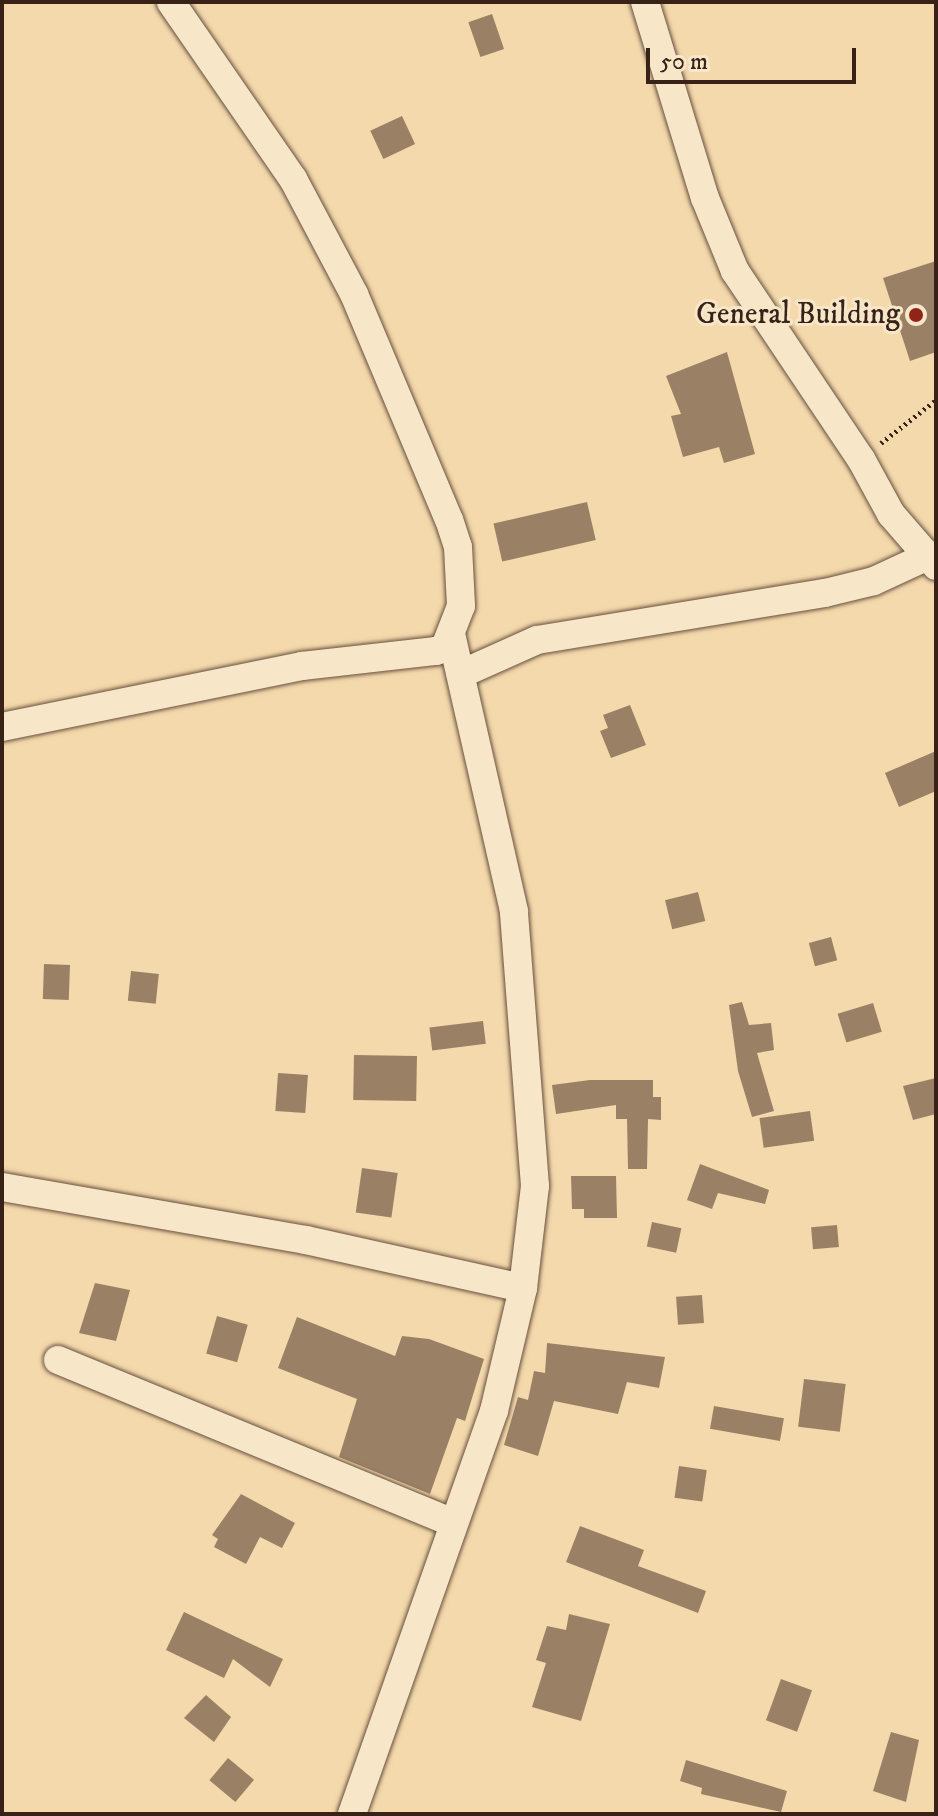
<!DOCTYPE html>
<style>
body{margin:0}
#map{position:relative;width:938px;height:1816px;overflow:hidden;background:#f4d9ac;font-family:"IM FELL DW Pica",serif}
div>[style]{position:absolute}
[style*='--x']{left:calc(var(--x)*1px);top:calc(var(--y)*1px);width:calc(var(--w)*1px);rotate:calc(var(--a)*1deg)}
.building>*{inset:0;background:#9a8165;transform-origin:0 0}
.path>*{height:5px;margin-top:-2.5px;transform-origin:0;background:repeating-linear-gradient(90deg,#382218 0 2px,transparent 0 6px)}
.roads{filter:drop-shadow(0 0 2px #67503d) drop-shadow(0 0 2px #67503d)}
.minor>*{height:28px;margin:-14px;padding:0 14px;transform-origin:14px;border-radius:14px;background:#f8e6c9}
.dots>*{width:22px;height:22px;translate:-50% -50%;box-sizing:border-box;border:4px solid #f8e6c9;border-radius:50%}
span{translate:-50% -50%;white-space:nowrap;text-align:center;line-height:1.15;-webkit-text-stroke:6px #f8e6c9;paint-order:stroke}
.poi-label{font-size:30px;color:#382218}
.right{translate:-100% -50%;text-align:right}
.frame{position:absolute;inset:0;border:4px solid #382218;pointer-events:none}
.scale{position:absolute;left:646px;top:48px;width:210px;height:36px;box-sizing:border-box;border:4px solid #382218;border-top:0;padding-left:10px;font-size:24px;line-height:28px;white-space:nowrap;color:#382218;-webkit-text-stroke:6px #f8e6c9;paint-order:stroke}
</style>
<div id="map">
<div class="building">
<i style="left:492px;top:14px;width:37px;height:25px;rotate:71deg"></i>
<i style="left:402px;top:116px;width:31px;height:35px;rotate:65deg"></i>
<i style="clip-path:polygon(936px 261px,936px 352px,910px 361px,883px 278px)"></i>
<i style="clip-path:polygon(727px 352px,755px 454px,724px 463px,719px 447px,683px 457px,671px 416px,681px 414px,666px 376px)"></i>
<i style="left:587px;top:502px;width:39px;height:96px;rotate:77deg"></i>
<i style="clip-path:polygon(630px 705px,646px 745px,611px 758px,600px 731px,608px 728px,603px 715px)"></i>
<i style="clip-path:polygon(936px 751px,936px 791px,899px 807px,885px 773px)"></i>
<i style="left:698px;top:892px;width:30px;height:34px;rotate:76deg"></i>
<i style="left:831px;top:937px;width:24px;height:23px;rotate:75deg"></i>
<i style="left:44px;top:964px;width:26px;height:35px;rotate:2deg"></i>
<i style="left:131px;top:971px;width:28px;height:30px;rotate:6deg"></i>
<i style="clip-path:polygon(742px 1002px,749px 1025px,771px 1023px,774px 1050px,757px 1053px,774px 1111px,752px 1117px,738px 1071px,729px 1005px)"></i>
<i style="left:873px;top:1003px;width:30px;height:37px;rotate:73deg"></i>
<i style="left:483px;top:1021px;width:23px;height:54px;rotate:83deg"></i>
<i style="left:354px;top:1055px;width:63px;height:45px;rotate:1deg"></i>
<i style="left:278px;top:1073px;width:30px;height:38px;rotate:4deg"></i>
<i style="clip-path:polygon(936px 1078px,936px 1114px,913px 1120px,903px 1086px)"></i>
<i style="clip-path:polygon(590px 1080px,653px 1080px,653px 1097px,661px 1097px,661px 1120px,648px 1119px,647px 1169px,628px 1169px,627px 1119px,616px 1119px,616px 1105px,556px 1114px,552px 1085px)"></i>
<i style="left:810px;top:1111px;width:30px;height:51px;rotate:82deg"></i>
<i style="clip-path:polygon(700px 1164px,769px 1190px,765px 1204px,718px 1193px,712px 1209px,687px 1200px)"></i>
<i style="left:362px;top:1168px;width:36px;height:45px;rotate:8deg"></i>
<i style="clip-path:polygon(571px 1176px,616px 1176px,617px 1218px,584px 1218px,584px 1209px,572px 1209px)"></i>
<i style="left:652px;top:1222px;width:30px;height:25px;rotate:12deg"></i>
<i style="left:837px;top:1225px;width:22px;height:26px;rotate:85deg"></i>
<i style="clip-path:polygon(95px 1283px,130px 1290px,116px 1341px,79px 1333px)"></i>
<i style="left:702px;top:1295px;width:28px;height:26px;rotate:86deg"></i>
<i style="left:217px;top:1316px;width:32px;height:39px;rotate:16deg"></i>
<i style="clip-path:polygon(297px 1317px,395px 1356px,402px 1336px,429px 1339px,484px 1359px,465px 1421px,457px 1418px,430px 1494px,339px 1457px,357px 1399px,278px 1368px)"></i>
<i style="clip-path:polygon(547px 1343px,665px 1357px,659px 1388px,627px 1382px,618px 1414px,554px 1401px,538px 1456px,504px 1445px,518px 1397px,528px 1400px,534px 1371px,545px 1373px)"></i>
<i style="left:804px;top:1379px;width:42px;height:48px;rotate:7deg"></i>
<i style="left:714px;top:1406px;width:71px;height:23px;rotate:10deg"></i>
<i style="left:679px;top:1466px;width:28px;height:32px;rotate:8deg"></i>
<i style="clip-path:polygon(241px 1494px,295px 1523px,282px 1548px,260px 1537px,246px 1564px,214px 1547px,218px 1539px,212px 1535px)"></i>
<i style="clip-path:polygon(580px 1526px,644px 1550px,638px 1566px,706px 1591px,698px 1613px,566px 1562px)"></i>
<i style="clip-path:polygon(184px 1612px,283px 1659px,270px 1687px,233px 1659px,224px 1678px,166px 1650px)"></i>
<i style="clip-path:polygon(569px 1614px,610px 1624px,581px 1721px,532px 1707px,546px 1663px,536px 1660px,547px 1626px,566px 1630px)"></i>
<i style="left:781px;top:1679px;width:33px;height:44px;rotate:20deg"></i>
<i style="clip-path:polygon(206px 1695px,231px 1717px,214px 1742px,184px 1718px)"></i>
<i style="clip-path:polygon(891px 1732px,919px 1740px,906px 1802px,873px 1791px)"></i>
<i style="left:228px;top:1758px;width:34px;height:29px;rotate:40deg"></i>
<i style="clip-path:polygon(686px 1760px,787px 1791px,781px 1812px,701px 1794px,702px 1788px,680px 1781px)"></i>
</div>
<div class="path">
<i style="--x:881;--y:443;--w:70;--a:-38"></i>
</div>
<div class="roads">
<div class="minor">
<i style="--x:645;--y:2;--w:205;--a:73"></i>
<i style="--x:705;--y:198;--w:79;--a:67.7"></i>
<i style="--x:735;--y:271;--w:226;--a:56.2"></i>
<i style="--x:861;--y:459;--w:63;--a:61.4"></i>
<i style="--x:891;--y:514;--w:69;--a:49.1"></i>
<i style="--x:461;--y:674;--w:83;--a:-24.1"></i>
<i style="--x:537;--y:640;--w:292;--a:-9.3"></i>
<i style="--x:825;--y:593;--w:50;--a:-13.8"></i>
<i style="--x:874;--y:581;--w:62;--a:-24.9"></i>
<i style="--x:2;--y:727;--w:306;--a:-11.5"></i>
<i style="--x:302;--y:666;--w:135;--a:-6.4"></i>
<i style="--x:436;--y:651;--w:10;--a:-24"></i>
<i style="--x:445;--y:647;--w:44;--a:-68.7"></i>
<i style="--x:461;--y:606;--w:59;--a:-92.9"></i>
<i style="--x:458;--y:547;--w:28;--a:-108"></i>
<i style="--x:449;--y:520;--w:245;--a:-112.8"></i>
<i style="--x:354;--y:294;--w:130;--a:-117.9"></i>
<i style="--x:293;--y:179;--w:215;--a:-124.6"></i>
<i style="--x:2;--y:1187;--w:309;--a:9.9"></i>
<i style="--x:306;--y:1240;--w:222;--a:12.5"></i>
<i style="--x:58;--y:1360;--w:428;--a:22.4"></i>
<i style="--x:352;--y:1814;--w:427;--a:-70.6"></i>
<i style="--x:494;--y:1411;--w:126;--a:-76.7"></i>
<i style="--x:523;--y:1288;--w:103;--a:-83.3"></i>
<i style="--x:535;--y:1186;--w:276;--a:-94.4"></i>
<i style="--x:514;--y:911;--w:284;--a:-102.8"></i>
</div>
</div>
<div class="dots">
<i style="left:916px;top:315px;background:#8f2418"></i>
</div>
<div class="poi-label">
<span class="right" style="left:900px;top:315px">General Building</span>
</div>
<div class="frame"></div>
<div class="scale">50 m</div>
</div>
